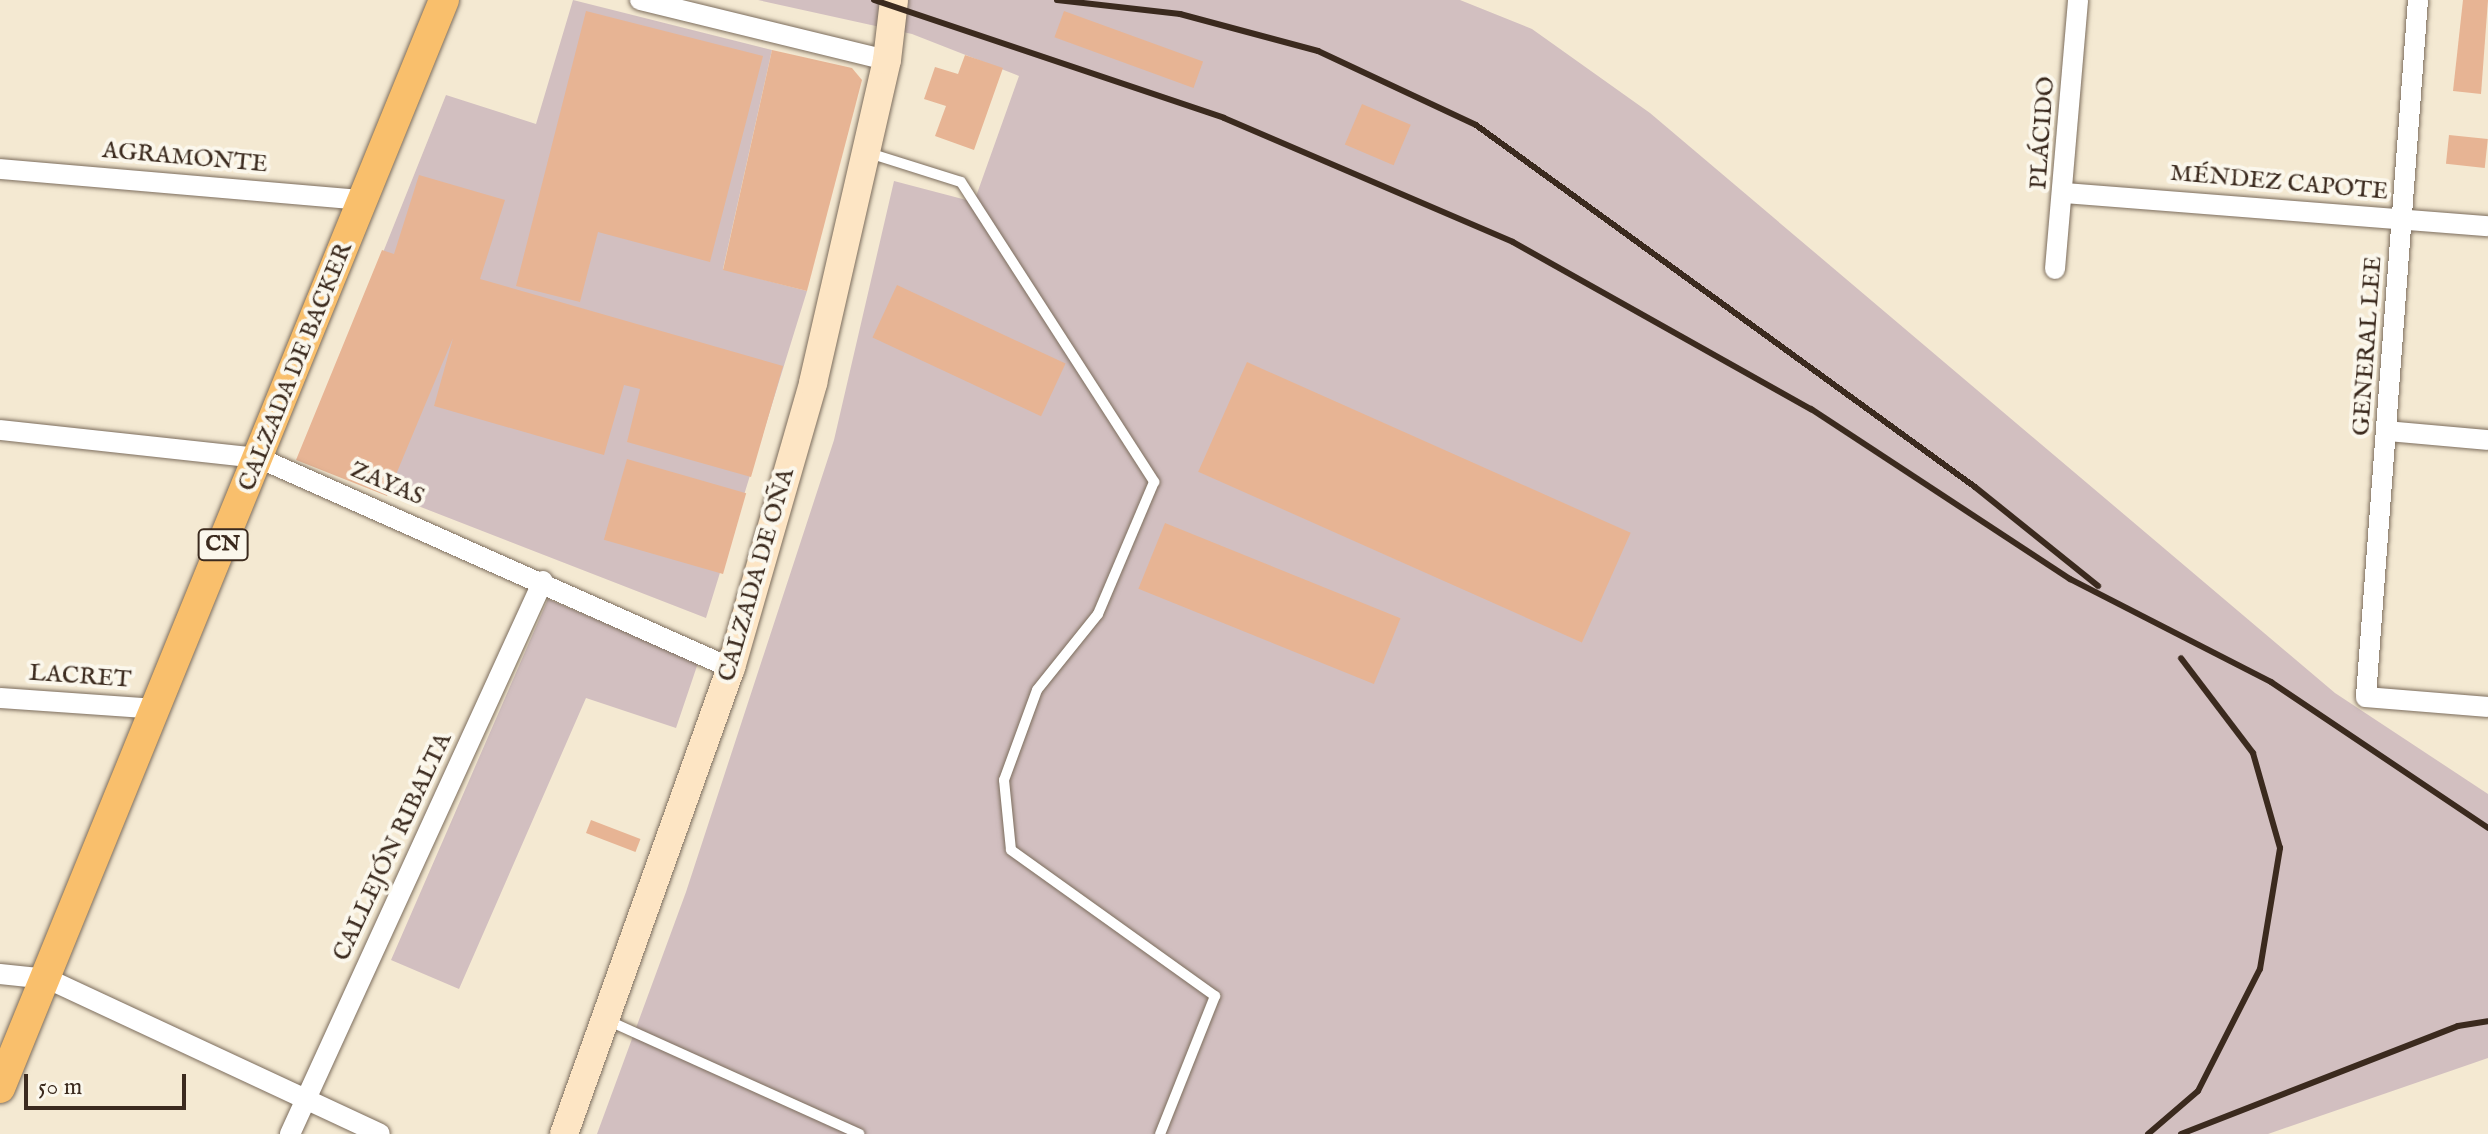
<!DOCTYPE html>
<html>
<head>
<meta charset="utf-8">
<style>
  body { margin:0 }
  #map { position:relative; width:2488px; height:1134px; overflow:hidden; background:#f4e9d2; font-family:"IM FELL English",serif }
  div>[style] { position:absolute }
  .industrial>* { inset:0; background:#d2bfc0 }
  .building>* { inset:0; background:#e7b494; transform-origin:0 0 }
  .roads { filter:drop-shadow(0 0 2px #7c6d5d) drop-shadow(0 0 2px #7c6d5d) }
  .lane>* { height:10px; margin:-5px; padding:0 5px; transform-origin:5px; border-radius:5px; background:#fff }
  .street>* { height:20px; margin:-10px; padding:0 10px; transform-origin:10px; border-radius:10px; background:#fff }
  .secondary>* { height:28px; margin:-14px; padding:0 14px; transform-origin:14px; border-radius:14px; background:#fde5c4 }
  .primary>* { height:30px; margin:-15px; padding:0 15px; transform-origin:15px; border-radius:15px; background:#f9bf6c }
  .rail>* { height:6px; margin:-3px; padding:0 3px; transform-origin:3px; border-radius:3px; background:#3b2a1e }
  span { translate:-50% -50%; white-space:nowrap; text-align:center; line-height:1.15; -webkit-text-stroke:8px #fbf7ec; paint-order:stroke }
  .shield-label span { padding:2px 6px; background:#fbf7ec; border:2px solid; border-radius:6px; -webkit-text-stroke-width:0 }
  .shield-label { font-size:22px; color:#3b2a1e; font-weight:700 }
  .street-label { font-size:24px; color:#3b2a1e }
  .scale { position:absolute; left:24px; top:1074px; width:162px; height:36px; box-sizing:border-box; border:4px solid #3b2a1e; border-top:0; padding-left:10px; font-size:24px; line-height:28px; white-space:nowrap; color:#3b2a1e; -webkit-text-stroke:6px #fbf7ec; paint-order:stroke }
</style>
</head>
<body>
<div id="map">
  <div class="industrial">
    <div style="clip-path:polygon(573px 0,772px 50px,723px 269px,807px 291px,706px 618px,300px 460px,446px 95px,536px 124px)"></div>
    <div style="clip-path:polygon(758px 0,1460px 0,1532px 29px,1650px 113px,2335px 693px,2488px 794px,2488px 1058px,2268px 1134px,597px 1134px,686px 892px,834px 440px,894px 181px,974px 202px,1019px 76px,912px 34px)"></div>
    <div style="clip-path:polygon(548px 599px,698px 663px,676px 728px,586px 698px,459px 989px,391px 960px)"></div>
  </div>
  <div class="building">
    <div style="clip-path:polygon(2463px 0,2488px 0,2481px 94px,2453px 91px)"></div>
    <div style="clip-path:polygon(586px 11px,763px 56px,710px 262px,598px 232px,580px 302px,516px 286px)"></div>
    <div style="left:1064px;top:11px;width:148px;height:28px;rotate:20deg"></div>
    <div style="clip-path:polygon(772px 50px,852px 68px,862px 80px,807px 291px,723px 270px)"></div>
    <div style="clip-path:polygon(965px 55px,1003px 68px,974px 150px,935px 136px,946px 106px,924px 99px,935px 67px,958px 74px)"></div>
    <div style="left:1362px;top:104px;width:53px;height:44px;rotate:23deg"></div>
    <div style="left:2449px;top:135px;width:39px;height:29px;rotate:6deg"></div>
    <div style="clip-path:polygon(419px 175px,505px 200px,480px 279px,783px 366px,751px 477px,627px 442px,640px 389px,624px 385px,604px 455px,434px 406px,453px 338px,387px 496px,296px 460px,382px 250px,394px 254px)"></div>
    <div style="left:897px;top:285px;width:186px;height:58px;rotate:25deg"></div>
    <div style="left:1247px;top:362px;width:420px;height:120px;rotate:24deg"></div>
    <div style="left:627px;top:459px;width:124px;height:84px;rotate:16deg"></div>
    <div style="left:1165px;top:523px;width:254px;height:71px;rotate:22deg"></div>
    <div style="left:591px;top:820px;width:53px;height:14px;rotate:21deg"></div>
  </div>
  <div class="roads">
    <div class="lane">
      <div style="left:869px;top:153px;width:96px;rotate:17.5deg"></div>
      <div style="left:961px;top:182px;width:357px;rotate:57.2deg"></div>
      <div style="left:1154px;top:482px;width:143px;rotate:113deg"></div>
      <div style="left:1098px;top:614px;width:97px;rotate:128.8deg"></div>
      <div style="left:1037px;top:690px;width:96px;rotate:110.1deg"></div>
      <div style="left:1004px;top:780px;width:70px;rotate:84.3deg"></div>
      <div style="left:1011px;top:850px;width:251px;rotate:35.6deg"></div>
      <div style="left:1215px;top:996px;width:149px;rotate:111.7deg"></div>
      <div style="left:607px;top:1020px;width:277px;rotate:24.3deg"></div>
    </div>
    <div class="street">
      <div style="left:640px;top:0;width:254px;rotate:13.7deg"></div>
      <div style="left:2418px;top:0;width:699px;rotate:94.27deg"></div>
      <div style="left:2366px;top:697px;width:122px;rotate:4.7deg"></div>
      <div style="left:0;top:169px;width:366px;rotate:4.9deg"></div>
      <div style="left:2065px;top:193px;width:424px;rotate:4.5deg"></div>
      <div style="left:2055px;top:269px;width:270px;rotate:-85.1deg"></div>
      <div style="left:0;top:430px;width:261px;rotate:6.2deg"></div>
      <div style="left:259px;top:458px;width:517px;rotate:23.99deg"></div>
      <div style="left:2387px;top:431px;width:101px;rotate:5.1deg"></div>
      <div style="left:0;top:698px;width:157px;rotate:4deg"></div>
      <div style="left:0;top:974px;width:48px;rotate:5.9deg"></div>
      <div style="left:48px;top:979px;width:366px;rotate:25deg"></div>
      <div style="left:290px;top:1134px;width:608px;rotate:-65.42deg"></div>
    </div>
    <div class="secondary">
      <div style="left:564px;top:1134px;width:495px;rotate:-70.3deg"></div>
      <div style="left:731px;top:668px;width:297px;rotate:-73.9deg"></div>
      <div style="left:813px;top:383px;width:331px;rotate:-77.1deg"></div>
      <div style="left:887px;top:60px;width:60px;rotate:-83.3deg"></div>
    </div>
    <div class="primary">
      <div style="left:0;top:1088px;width:1175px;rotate:-67.8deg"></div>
    </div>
  </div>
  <div class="rail">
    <div style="left:874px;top:0;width:369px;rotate:18.6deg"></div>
    <div style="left:1224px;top:118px;width:314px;rotate:23.2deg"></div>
    <div style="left:1513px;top:242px;width:342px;rotate:29.3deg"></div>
    <div style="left:1811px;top:409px;width:310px;rotate:33.3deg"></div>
    <div style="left:2070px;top:579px;width:226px;rotate:27.1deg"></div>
    <div style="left:2271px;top:682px;width:262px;rotate:33.9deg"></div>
    <div style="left:1057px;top:0;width:124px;rotate:6.5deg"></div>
    <div style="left:1180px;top:14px;width:143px;rotate:15deg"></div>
    <div style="left:1318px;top:51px;width:174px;rotate:25.1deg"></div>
    <div style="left:1476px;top:125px;width:616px;rotate:35.96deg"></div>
    <div style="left:1975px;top:487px;width:158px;rotate:38.8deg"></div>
    <div style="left:2148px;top:1134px;width:66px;rotate:-40.7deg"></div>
    <div style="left:2198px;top:1091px;width:137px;rotate:-63.1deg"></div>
    <div style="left:2260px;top:969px;width:123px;rotate:-80.6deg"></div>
    <div style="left:2280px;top:848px;width:99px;rotate:-105.9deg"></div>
    <div style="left:2253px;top:753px;width:119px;rotate:-127.2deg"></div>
    <div style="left:2181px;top:1134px;width:297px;rotate:-21.3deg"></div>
    <div style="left:2458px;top:1026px;width:30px;rotate:-9deg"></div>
  </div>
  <div class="shield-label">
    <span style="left:223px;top:545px">CN</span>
  </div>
  <div class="street-label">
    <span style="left:2043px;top:133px;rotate:-86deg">PLÁCIDO</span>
    <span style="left:185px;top:158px;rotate:5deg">AGRAMONTE</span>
    <span style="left:2279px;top:183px;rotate:5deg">MÉNDEZ CAPOTE</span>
    <span style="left:2368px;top:346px;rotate:-86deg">GENERAL LEE</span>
    <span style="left:296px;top:367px;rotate:-68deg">CALZADA DE BACKER</span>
    <span style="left:387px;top:484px;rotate:23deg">ZAYAS</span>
    <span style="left:757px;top:575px;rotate:-74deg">CALZADA DE OÑA</span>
    <span style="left:80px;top:677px;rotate:4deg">LACRET</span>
    <span style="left:393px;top:847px;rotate:-65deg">CALLEJÓN RIBALTA</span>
  </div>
  <div class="scale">50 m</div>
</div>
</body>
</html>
